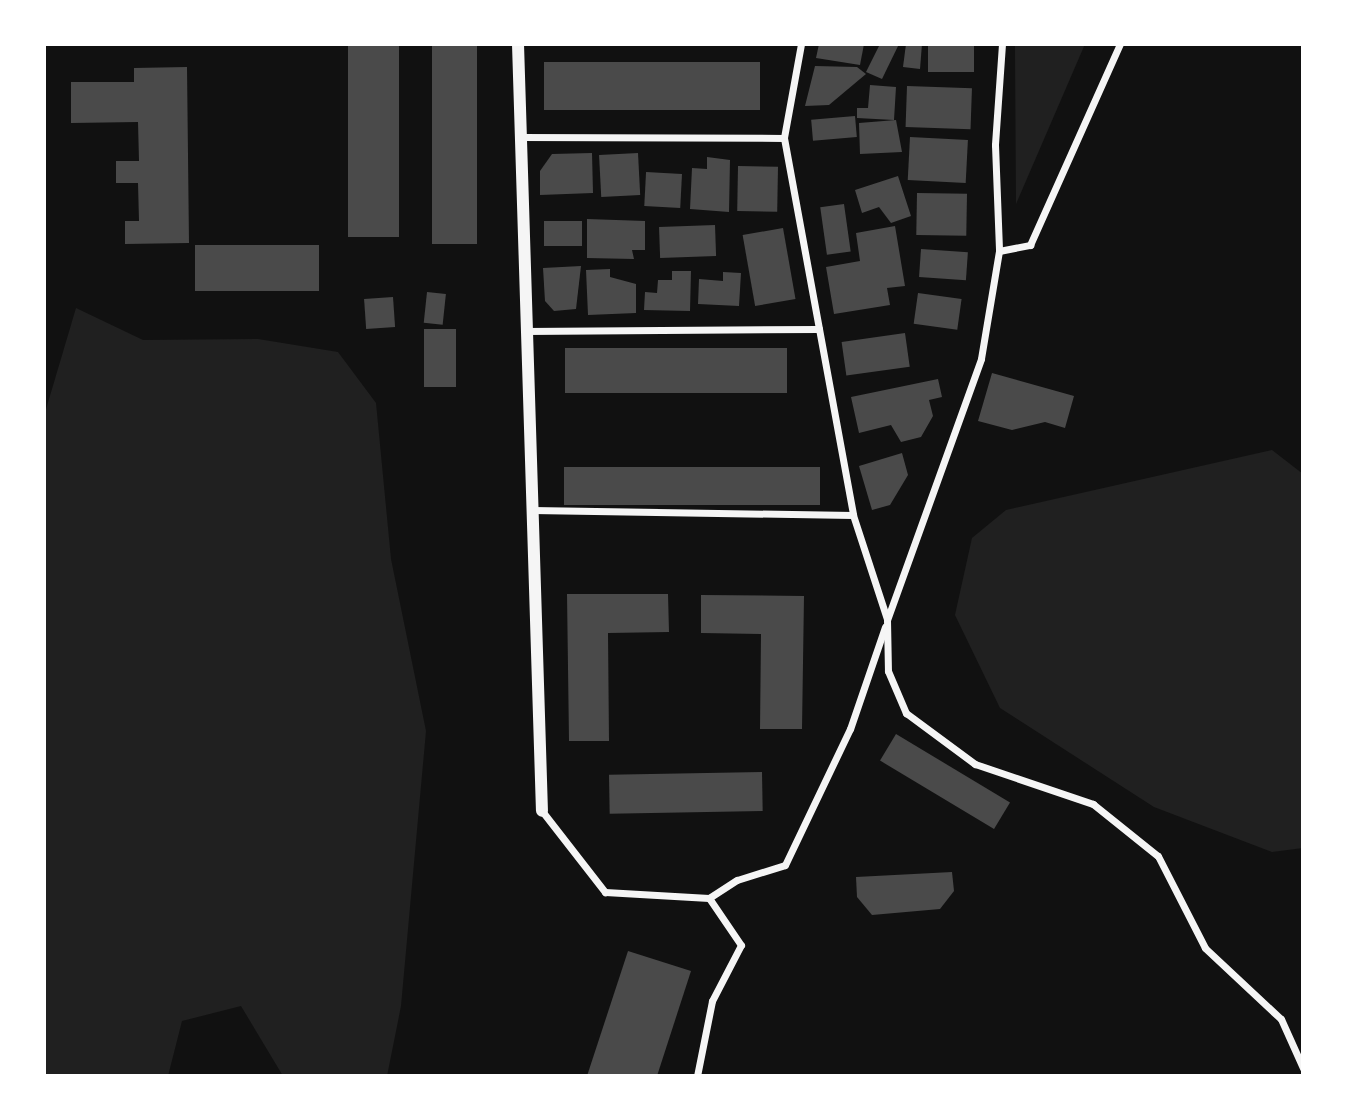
<!DOCTYPE html>
<html>
<head>
<meta charset="utf-8">
<style>
  body { margin:0 }
  #map { position:relative; width:1347px; height:1120px; overflow:hidden; background:#111; font-family:Commissioner,sans-serif }
  div>[style] { position:absolute }
  .green>* { inset:0; background:#202020 }
  .building>* { inset:0; background:#4a4a4a; transform-origin:0 0 }
  .minor>* { height:7px; margin:-3.5px; padding:0 3.5px; transform-origin:3.5px; border-radius:3.5px; background:#f5f5f5 }
  .tertiary>* { height:12px; margin:-6px; padding:0 6px; transform-origin:6px; border-radius:6px; background:#f5f5f5 }
  span { translate:-50% -50%; white-space:nowrap; text-align:center; line-height:1.15; -webkit-text-stroke:5px #fff; paint-order:stroke }
  .frame { position:absolute; inset:0; border:46px solid #fff; pointer-events:none }
</style>
</head>
<body>
<div id="map">
  <div class="green">
    <div style="clip-path:polygon(1015px 44px,1085px 44px,1016px 204px)"></div>
    <div style="clip-path:polygon(76px 308px,143px 340px,258px 339px,338px 352px,376px 403px,391px 559px,426px 731px,401px 1006px,387px 1076px,283px 1076px,241px 1006px,182px 1021px,168px 1076px,44px 1076px,44px 416px)"></div>
    <div style="clip-path:polygon(1272px 450px,1303px 474px,1303px 848px,1272px 852px,1154px 807px,1000px 708px,955px 615px,972px 538px,1006px 510px)"></div>
  </div>
  <div class="building">
    <div style="left:348px;top:44px;width:51px;height:193px"></div>
    <div style="left:432px;top:44px;width:45px;height:200px"></div>
    <div style="clip-path:polygon(819px 44px,864px 44px,860px 65px,816px 58px)"></div>
    <div style="clip-path:polygon(880px 44px,899px 44px,882px 79px,866px 72px)"></div>
    <div style="clip-path:polygon(906px 44px,922px 44px,920px 69px,903px 67px)"></div>
    <div style="left:928px;top:44px;width:46px;height:28px"></div>
    <div style="left:760px;top:62px;width:48px;height:216px;rotate:90deg"></div>
    <div style="clip-path:polygon(815px 66px,857px 67px,866px 74px,829px 105px,805px 106px)"></div>
    <div style="clip-path:polygon(187px 67px,189px 243px,125px 244px,125px 221px,139px 221px,138px 183px,116px 183px,116px 161px,139px 161px,138px 122px,71px 123px,71px 82px,134px 82px,134px 68px)"></div>
    <div style="clip-path:polygon(870px 85px,896px 87px,894px 120px,857px 118px,857px 108px,868px 108px)"></div>
    <div style="left:907px;top:86px;width:65px;height:41px;rotate:2deg"></div>
    <div style="left:855px;top:116px;width:21px;height:44px;rotate:85deg"></div>
    <div style="clip-path:polygon(896px 120px,902px 152px,860px 154px,859px 123px)"></div>
    <div style="left:910px;top:137px;width:58px;height:43px;rotate:3deg"></div>
    <div style="clip-path:polygon(592px 153px,593px 193px,540px 195px,540px 171px,552px 154px)"></div>
    <div style="left:638px;top:153px;width:42px;height:39px;rotate:87deg"></div>
    <div style="clip-path:polygon(707px 157px,730px 160px,729px 212px,690px 209px,692px 168px,707px 169px)"></div>
    <div style="left:738px;top:166px;width:40px;height:45px;rotate:1deg"></div>
    <div style="left:682px;top:174px;width:34px;height:36px;rotate:93deg"></div>
    <div style="clip-path:polygon(898px 176px,911px 216px,891px 223px,879px 207px,862px 213px,855px 190px)"></div>
    <div style="left:917px;top:193px;width:50px;height:42px;rotate:1deg"></div>
    <div style="left:844px;top:204px;width:48px;height:24px;rotate:82deg"></div>
    <div style="clip-path:polygon(587px 219px,645px 221px,645px 250px,632px 250px,634px 259px,587px 258px)"></div>
    <div style="left:544px;top:221px;width:38px;height:25px"></div>
    <div style="left:715px;top:225px;width:31px;height:56px;rotate:88deg"></div>
    <div style="clip-path:polygon(895px 226px,905px 286px,887px 288px,890px 305px,834px 314px,826px 267px,860px 261px,856px 233px)"></div>
    <div style="left:783px;top:228px;width:72px;height:41px;rotate:80deg"></div>
    <div style="left:195px;top:245px;width:124px;height:46px"></div>
    <div style="left:921px;top:249px;width:47px;height:28px;rotate:4deg"></div>
    <div style="clip-path:polygon(581px 266px,576px 309px,554px 311px,545px 301px,543px 268px)"></div>
    <div style="clip-path:polygon(610px 269px,610px 277px,636px 284px,636px 313px,588px 315px,586px 270px)"></div>
    <div style="clip-path:polygon(672px 271px,691px 271px,690px 311px,644px 310px,645px 292px,657px 293px,658px 280px,672px 280px)"></div>
    <div style="clip-path:polygon(723px 272px,741px 273px,739px 306px,698px 304px,699px 279px,723px 281px)"></div>
    <div style="left:427px;top:292px;width:19px;height:31px;rotate:6deg"></div>
    <div style="left:918px;top:293px;width:44px;height:31px;rotate:8deg"></div>
    <div style="left:393px;top:297px;width:30px;height:29px;rotate:86deg"></div>
    <div style="left:424px;top:329px;width:32px;height:58px"></div>
    <div style="left:905px;top:333px;width:34px;height:64px;rotate:82deg"></div>
    <div style="left:787px;top:348px;width:45px;height:222px;rotate:90deg"></div>
    <div style="clip-path:polygon(992px 373px,1074px 396px,1065px 428px,1045px 422px,1012px 430px,978px 421px)"></div>
    <div style="clip-path:polygon(938px 379px,942px 397px,929px 400px,933px 416px,921px 437px,901px 442px,891px 425px,859px 433px,851px 397px)"></div>
    <div style="clip-path:polygon(902px 453px,908px 475px,890px 505px,872px 510px,859px 466px)"></div>
    <div style="left:564px;top:467px;width:256px;height:38px"></div>
    <div style="clip-path:polygon(567px 594px,668px 594px,669px 632px,608px 633px,609px 741px,569px 741px)"></div>
    <div style="clip-path:polygon(701px 595px,804px 596px,802px 729px,760px 729px,761px 634px,701px 633px)"></div>
    <div style="left:896px;top:734px;width:133px;height:31px;rotate:31deg"></div>
    <div style="left:762px;top:772px;width:39px;height:153px;rotate:89deg"></div>
    <div style="clip-path:polygon(952px 872px,954px 891px,940px 909px,872px 915px,857px 897px,856px 877px)"></div>
    <div style="clip-path:polygon(628px 951px,691px 971px,657px 1076px,587px 1076px)"></div>
  </div>
  <div class="minor">
    <div style="left:801px;top:44px;width:96px;rotate:100.3deg"></div>
    <div style="left:784px;top:138px;width:383px;rotate:79.6deg"></div>
    <div style="left:853px;top:515px;width:109px;rotate:71.9deg"></div>
    <div style="left:1002px;top:44px;width:101px;rotate:94deg"></div>
    <div style="left:995px;top:145px;width:106px;rotate:87.8deg"></div>
    <div style="left:999px;top:251px;width:109px;rotate:99.5deg"></div>
    <div style="left:981px;top:359px;width:277px;rotate:109.8deg"></div>
    <div style="left:887px;top:620px;width:51px;rotate:88.9deg"></div>
    <div style="left:888px;top:671px;width:46px;rotate:66.8deg"></div>
    <div style="left:906px;top:713px;width:86px;rotate:36.5deg"></div>
    <div style="left:975px;top:764px;width:125px;rotate:18.7deg"></div>
    <div style="left:1093px;top:804px;width:83px;rotate:38.7deg"></div>
    <div style="left:1158px;top:856px;width:103px;rotate:62.9deg"></div>
    <div style="left:1205px;top:948px;width:104px;rotate:43.1deg"></div>
    <div style="left:1281px;top:1019px;width:54px;rotate:65.8deg"></div>
    <div style="left:520px;top:137px;width:264px;rotate:0.2deg"></div>
    <div style="left:999px;top:251px;width:32px;rotate:-11deg"></div>
    <div style="left:1030px;top:245px;width:220px;rotate:-65.9deg"></div>
    <div style="left:525px;top:331px;width:294px;rotate:-0.4deg"></div>
    <div style="left:532px;top:510px;width:321px;rotate:0.9deg"></div>
    <div style="left:542px;top:811px;width:103px;rotate:52.1deg"></div>
    <div style="left:605px;top:892px;width:104px;rotate:3.3deg"></div>
    <div style="left:709px;top:898px;width:57px;rotate:55.8deg"></div>
    <div style="left:741px;top:945px;width:63px;rotate:117.4deg"></div>
    <div style="left:712px;top:1001px;width:76px;rotate:101.3deg"></div>
    <div style="left:709px;top:898px;width:33px;rotate:-33deg"></div>
    <div style="left:737px;top:880px;width:50px;rotate:-17.4deg"></div>
    <div style="left:785px;top:865px;width:151px;rotate:-64.5deg"></div>
    <div style="left:850px;top:729px;width:108px;rotate:-71.1deg"></div>
  </div>
  <div class="tertiary">
    <div style="left:518px;top:44px;width:767px;rotate:88.21deg"></div>
  </div>
  <div class="frame"></div>
</div>
</body>
</html>
